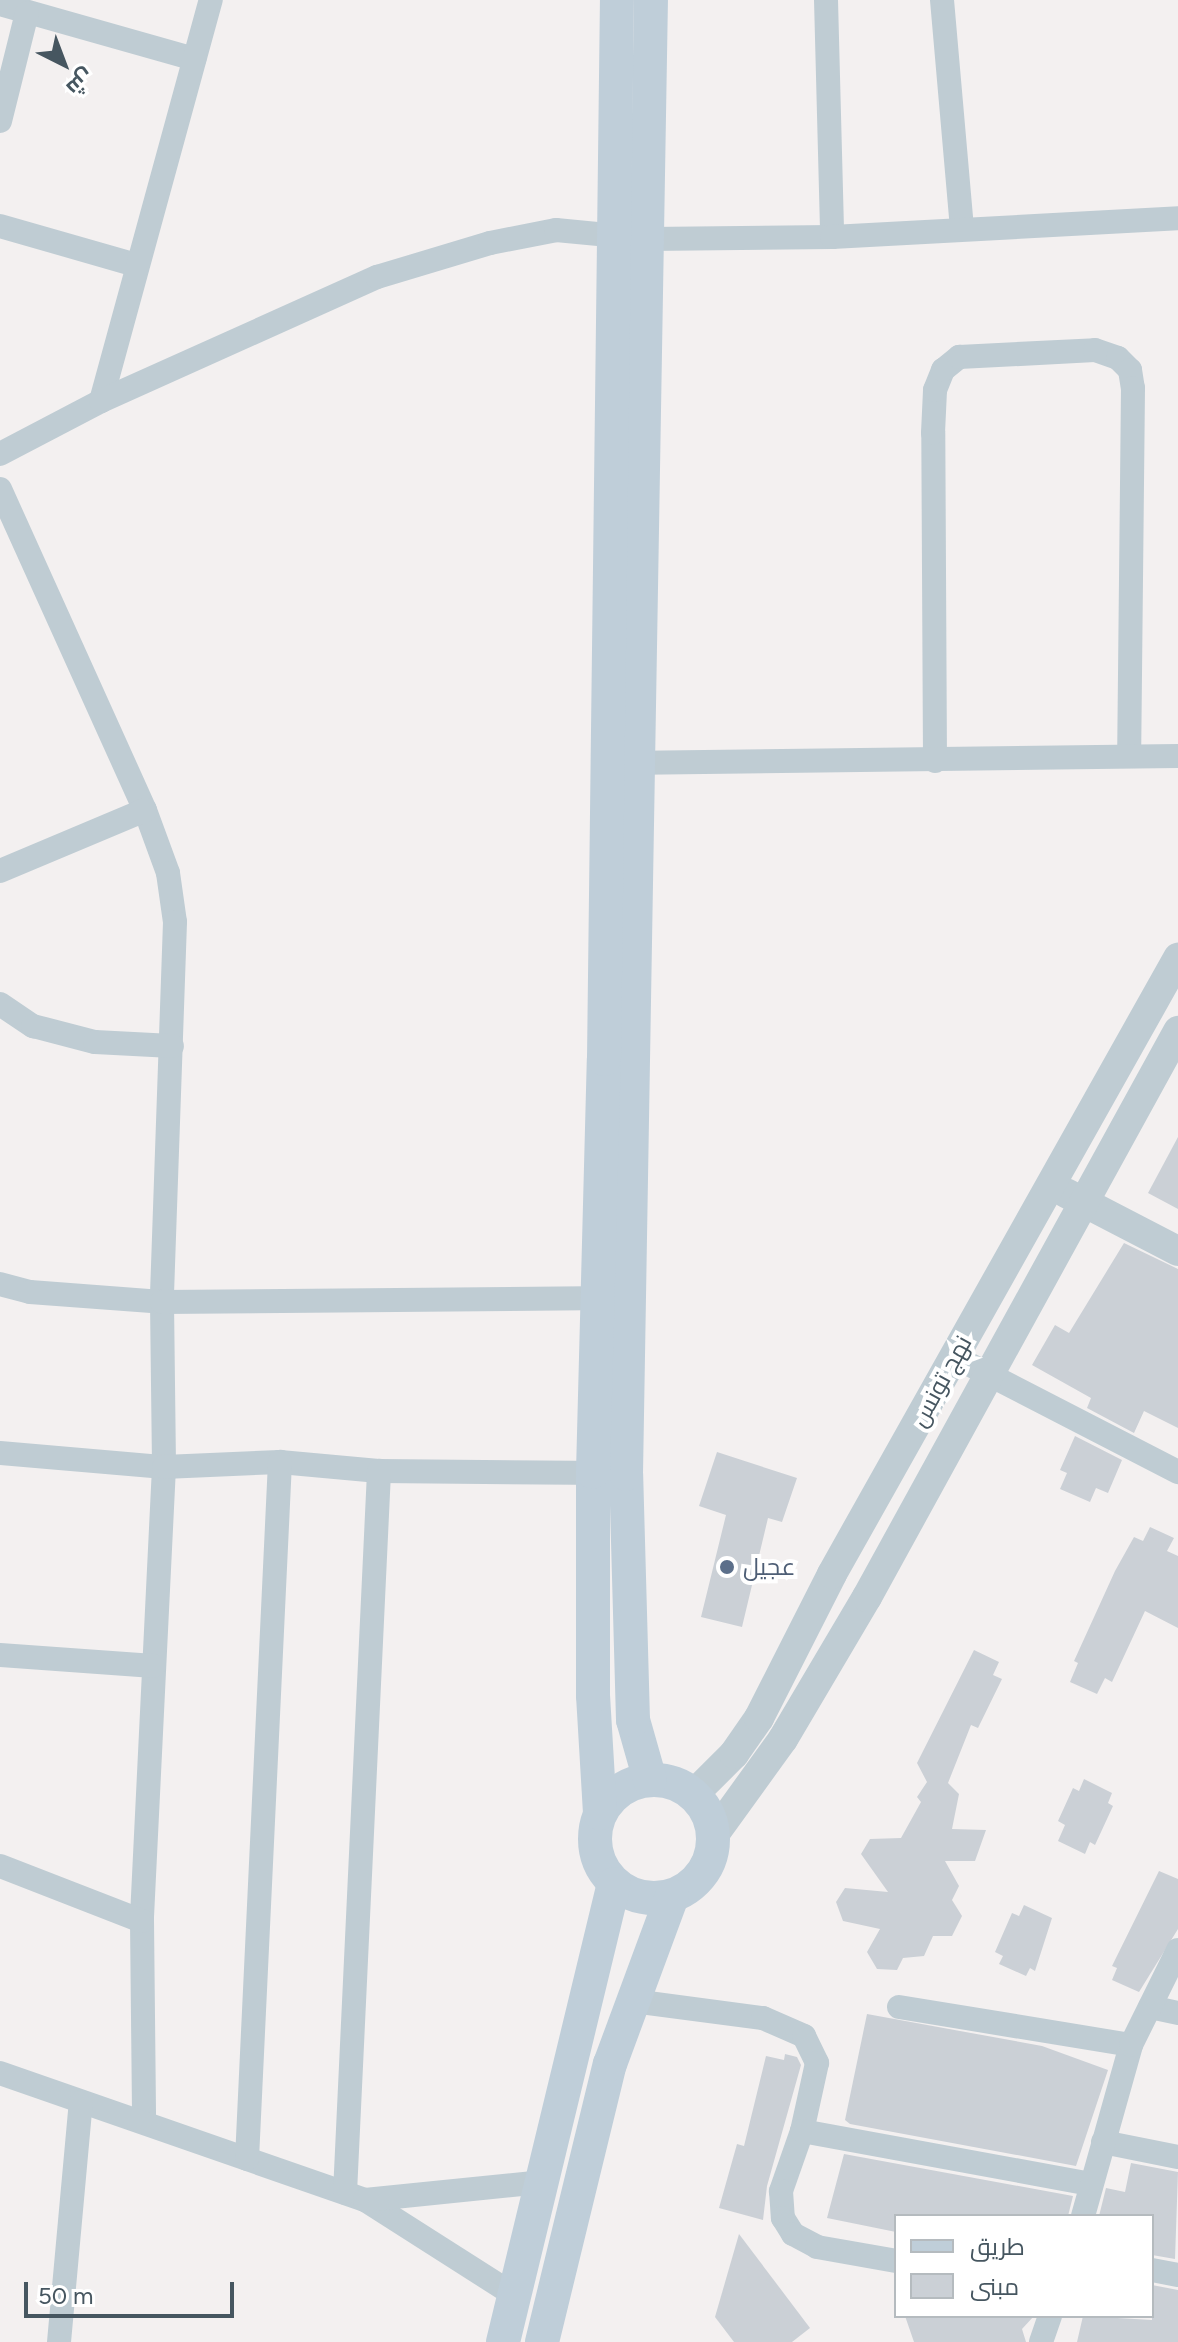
<!DOCTYPE html>
<html>
<head>
<meta charset="utf-8">
<style>
  body { margin:0 }
  #map { position:relative; width:1178px; height:2342px; overflow:hidden; background:#f3f0f0; font-family:Figtree,Cairo,sans-serif }
  div>[style] { position:absolute }
  .building>* { inset:0; background:#cbd0d6 }
  .minor>* { height:24px; margin:-12px; padding:0 12px; transform-origin:12px; border-radius:12px; background:#bfccd3 }
  .tertiary>* { height:30px; margin:-15px; padding:0 15px; transform-origin:15px; border-radius:15px; background:#bfccd3 }
  .secondary>* { height:34px; margin:-17px; padding:0 17px; transform-origin:17px; border-radius:17px; background:#bfced9 }
  .secondary>.ring { margin:-17px; padding:0; box-sizing:content-box; background:none; border:34px solid #bfced9; border-radius:50% }
  .dots>* { width:22px; height:22px; translate:-50% -50%; box-sizing:border-box; border:4px solid #fff; border-radius:50% }
  span { translate:-50% -50%; white-space:nowrap; text-align:center; line-height:1.15; -webkit-text-stroke:8px #fff; paint-order:stroke }
  .street-label { font-size:24px; color:#465660 }
  .service-label { font-size:24px; color:#4e5e75 }
  .left { translate:0 -50%; text-align:left }
  .legend { position:absolute; left:894px; top:2214px; width:260px; height:104px; box-sizing:border-box; background:#fff; border:2px solid #b5bbbf; margin:0; padding:10px 14px; list-style:none; font-size:24px; color:#465660 }
  .legend li { display:flex; align-items:center; gap:16px; height:40px }
  .legend b { width:40px; border:2px solid #b5bbbf }
  .north { position:absolute; left:24px; top:24px; width:80px; height:80px; -webkit-text-stroke:6px #fff; paint-order:stroke; rotate:138deg; font-size:22px; font-weight:700; line-height:32px; text-align:center; color:#465660 }
  .north::after { content:''; display:block; margin:auto; width:28px; height:36px; background:#465660; clip-path:polygon(50% 0,100% 100%,50% 72%,0 100%) }
  .scale { position:absolute; left:24px; top:2282px; width:210px; height:36px; box-sizing:border-box; border:4px solid #465660; border-top:0; padding-left:10px; font-size:24px; line-height:28px; white-space:nowrap; color:#465660; -webkit-text-stroke:6px #fff; paint-order:stroke }
</style>
</head>
<body>
<div id="map">
  <div class="building">
    <div style="clip-path:polygon(1178px 1137px,1178px 1209px,1148px 1193px)"></div>
    <div style="clip-path:polygon(1124px 1243px,1178px 1269px,1178px 1428px,1144px 1411px,1134px 1433px,1087px 1408px,1091px 1398px,1032px 1365px,1055px 1325px,1069px 1333px)"></div>
    <div style="clip-path:polygon(1075px 1436px,1122px 1460px,1108px 1493px,1096px 1488px,1090px 1502px,1060px 1489px,1067px 1473px,1060px 1470px)"></div>
    <div style="clip-path:polygon(717px 1452px,797px 1478px,782px 1522px,768px 1518px,742px 1627px,701px 1617px,726px 1515px,699px 1506px)"></div>
    <div style="clip-path:polygon(1150px 1527px,1174px 1538px,1167px 1551px,1178px 1556px,1178px 1628px,1145px 1611px,1112px 1682px,1105px 1678px,1097px 1694px,1070px 1682px,1078px 1663px,1074px 1661px,1115px 1571px,1134px 1537px,1143px 1541px)"></div>
    <div style="clip-path:polygon(974px 1650px,999px 1662px,993px 1675px,1002px 1679px,978px 1728px,971px 1725px,948px 1783px,959px 1794px,952px 1829px,986px 1830px,975px 1861px,945px 1861px,959px 1886px,952px 1900px,962px 1916px,952px 1936px,933px 1936px,924px 1956px,903px 1958px,897px 1970px,877px 1969px,867px 1952px,880px 1929px,843px 1921px,836px 1902px,845px 1888px,888px 1892px,861px 1854px,870px 1839px,901px 1838px,921px 1802px,917px 1797px,927px 1782px,917px 1763px)"></div>
    <div style="clip-path:polygon(1084px 1779px,1112px 1793px,1108px 1803px,1113px 1806px,1095px 1845px,1090px 1842px,1085px 1854px,1058px 1841px,1065px 1825px,1058px 1821px,1073px 1788px,1079px 1791px)"></div>
    <div style="clip-path:polygon(1159px 1871px,1178px 1879px,1178px 1929px,1139px 1992px,1112px 1980px,1117px 1968px,1112px 1966px)"></div>
    <div style="clip-path:polygon(1024px 1905px,1052px 1918px,1035px 1971px,1030px 1968px,1026px 1976px,999px 1964px,1003px 1956px,995px 1952px,1012px 1913px,1019px 1916px)"></div>
    <div style="clip-path:polygon(867px 2014px,1042px 2046px,1108px 2070px,1076px 2166px,850px 2124px,845px 2120px)"></div>
    <div style="clip-path:polygon(785px 2054px,797px 2057px,801px 2065px,767px 2186px,763px 2220px,719px 2208px,737px 2144px,744px 2146px,766px 2056px,784px 2060px)"></div>
    <div style="clip-path:polygon(844px 2154px,1073px 2196px,1068px 2216px,896px 2216px,896px 2232px,827px 2218px)"></div>
    <div style="clip-path:polygon(1131px 2163px,1178px 2172px,1175px 2259px,1152px 2255px,1152px 2216px,1099px 2216px,1106px 2188px,1125px 2192px)"></div>
    <div style="clip-path:polygon(739px 2234px,810px 2328px,792px 2342px,734px 2342px,715px 2317px)"></div>
    <div style="clip-path:polygon(1152px 2285px,1178px 2290px,1178px 2342px,1077px 2342px,1083px 2316px,1152px 2320px)"></div>
    <div style="clip-path:polygon(905px 2316px,1034px 2316px,1022px 2329px,1026px 2342px,914px 2342px)"></div>
  </div>
  <div class="minor">
    <div style="left:826px;top:0;width:237px;rotate:88.5deg"></div>
    <div style="left:942px;top:0;width:229px;rotate:85deg"></div>
    <div style="left:0;top:4px;width:202px;rotate:15.8deg"></div>
    <div style="left:0;top:121px;width:111px;rotate:-76deg"></div>
    <div style="left:0;top:226px;width:141px;rotate:16deg"></div>
    <div style="left:101px;top:401px;width:416px;rotate:-74.7deg"></div>
    <div style="left:0;top:454px;width:114px;rotate:-27.7deg"></div>
    <div style="left:101px;top:401px;width:303px;rotate:-24.2deg"></div>
    <div style="left:377px;top:277px;width:118px;rotate:-16.7deg"></div>
    <div style="left:490px;top:243px;width:67px;rotate:-11.1deg"></div>
    <div style="left:556px;top:230px;width:93px;rotate:5.5deg"></div>
    <div style="left:649px;top:239px;width:183px;rotate:-0.6deg"></div>
    <div style="left:832px;top:237px;width:347px;rotate:-3.1deg"></div>
    <div style="left:0;top:489px;width:352px;rotate:65.7deg"></div>
    <div style="left:145px;top:810px;width:67px;rotate:69.9deg"></div>
    <div style="left:168px;top:873px;width:49px;rotate:81.9deg"></div>
    <div style="left:175px;top:922px;width:380px;rotate:92deg"></div>
    <div style="left:162px;top:1302px;width:165px;rotate:89.3deg"></div>
    <div style="left:164px;top:1467px;width:455px;rotate:92.8deg"></div>
    <div style="left:142px;top:1921px;width:201px;rotate:89.4deg"></div>
    <div style="left:935px;top:761px;width:328px;rotate:-90.3deg"></div>
    <div style="left:933px;top:433px;width:43px;rotate:-87.3deg"></div>
    <div style="left:935px;top:390px;width:22px;rotate:-68deg"></div>
    <div style="left:943px;top:370px;width:21px;rotate:-39deg"></div>
    <div style="left:959px;top:357px;width:136px;rotate:-2.9deg"></div>
    <div style="left:1095px;top:350px;width:24px;rotate:19deg"></div>
    <div style="left:1118px;top:358px;width:17px;rotate:45deg"></div>
    <div style="left:1130px;top:370px;width:18px;rotate:81deg"></div>
    <div style="left:1133px;top:388px;width:368px;rotate:90.6deg"></div>
    <div style="left:624px;top:763px;width:554px;rotate:-0.72deg"></div>
    <div style="left:0;top:871px;width:157px;rotate:-22.8deg"></div>
    <div style="left:0;top:1004px;width:40px;rotate:34deg"></div>
    <div style="left:33px;top:1026px;width:64px;rotate:14.5deg"></div>
    <div style="left:95px;top:1042px;width:77px;rotate:3deg"></div>
    <div style="left:0;top:1284px;width:31px;rotate:15deg"></div>
    <div style="left:30px;top:1292px;width:132px;rotate:4.3deg"></div>
    <div style="left:162px;top:1302px;width:450px;rotate:-0.5deg"></div>
    <div style="left:955px;top:1357px;width:251px;rotate:27.3deg"></div>
    <div style="left:0;top:1453px;width:165px;rotate:4.9deg"></div>
    <div style="left:164px;top:1467px;width:116px;rotate:-2.5deg"></div>
    <div style="left:280px;top:1462px;width:99px;rotate:5.2deg"></div>
    <div style="left:379px;top:1471px;width:228px;rotate:0.5deg"></div>
    <div style="left:0;top:1655px;width:154px;rotate:4.1deg"></div>
    <div style="left:0;top:1866px;width:152px;rotate:21.2deg"></div>
    <div style="left:633px;top:2001px;width:131px;rotate:7.5deg"></div>
    <div style="left:763px;top:2018px;width:45px;rotate:23.7deg"></div>
    <div style="left:804px;top:2036px;width:30px;rotate:64deg"></div>
    <div style="left:817px;top:2063px;width:70px;rotate:102.4deg"></div>
    <div style="left:802px;top:2131px;width:64px;rotate:109.3deg"></div>
    <div style="left:781px;top:2191px;width:27px;rotate:86deg"></div>
    <div style="left:783px;top:2218px;width:19px;rotate:58deg"></div>
    <div style="left:793px;top:2234px;width:27px;rotate:28deg"></div>
    <div style="left:817px;top:2247px;width:80px;rotate:10deg"></div>
    <div style="left:899px;top:2007px;width:235px;rotate:9.3deg"></div>
    <div style="left:1150px;top:2007px;width:29px;rotate:12deg"></div>
    <div style="left:0;top:2073px;width:386px;rotate:19.2deg"></div>
    <div style="left:365px;top:2200px;width:177px;rotate:32.5deg"></div>
    <div style="left:802px;top:2131px;width:294px;rotate:10.4deg"></div>
    <div style="left:1103px;top:2142px;width:76px;rotate:11.3deg"></div>
    <div style="left:247px;top:2159px;width:698px;rotate:-87.29deg"></div>
    <div style="left:345px;top:2193px;width:723px;rotate:-87.3deg"></div>
    <div style="left:365px;top:2200px;width:177px;rotate:-5.8deg"></div>
    <div style="left:1083px;top:2216px;width:178px;rotate:-74.3deg"></div>
    <div style="left:1131px;top:2045px;width:106px;rotate:-63.7deg"></div>
    <div style="left:1152px;top:2270px;width:26px;rotate:11deg"></div>
    <div style="left:59px;top:2342px;width:241px;rotate:-84.8deg"></div>
    <div style="left:1041px;top:2342px;width:28px;rotate:-71deg"></div>
  </div>
  <div class="tertiary">
    <div style="left:1066px;top:1193px;width:126px;rotate:27.4deg"></div>
    <div style="left:693px;top:1795px;width:58px;rotate:-45deg"></div>
    <div style="left:734px;top:1754px;width:44px;rotate:-55.2deg"></div>
    <div style="left:759px;top:1718px;width:161px;rotate:-63.1deg"></div>
    <div style="left:832px;top:1574px;width:707px;rotate:-60.68deg"></div>
    <div style="left:713px;top:1836px;width:120px;rotate:-54.2deg"></div>
    <div style="left:783px;top:1739px;width:165px;rotate:-59.4deg"></div>
    <div style="left:867px;top:1597px;width:646px;rotate:-61.21deg"></div>
  </div>
  <div class="secondary">
    <div class="ring" style="left:595px;top:1780px;width:84px;height:84px"></div>
    <div style="left:650px;top:1780px;width:62px;rotate:-105.8deg"></div>
    <div style="left:633px;top:1720px;width:246px;rotate:-91.6deg"></div>
    <div style="left:626px;top:1474px;width:1474px;rotate:-89.03deg"></div>
    <div style="left:600px;top:1813px;width:117px;rotate:-93.4deg"></div>
    <div style="left:593px;top:1696px;width:224px;rotate:-90deg"></div>
    <div style="left:593px;top:1472px;width:413px;rotate:-88.5deg"></div>
    <div style="left:604px;top:1059px;width:1059px;rotate:-89.3deg"></div>
    <div style="left:503px;top:2342px;width:471px;rotate:-76.4deg"></div>
    <div style="left:542px;top:2342px;width:286px;rotate:-76.3deg"></div>
    <div style="left:610px;top:2064px;width:179px;rotate:-69.7deg"></div>
  </div>
  <div class="dots">
    <div style="left:727px;top:1567px;background:#5c6f8a"></div>
  </div>
  <div class="street-label">
    <span style="left:941px;top:1381px;rotate:-61deg">نهج تونس</span>
  </div>
  <div class="service-label">
    <span class="left" style="left:743px;top:1567px">عجيل</span>
  </div>
  <ul class="legend">
  <li><b style="height:10px;background:#bfced9"></b>طريق</li>
  <li><b style="height:22px;background:#cbd0d6"></b>مبنى</li>
  </ul>
  <div class="north">ش</div>
  <div class="scale">50 m</div>
</div>
</body>
</html>
